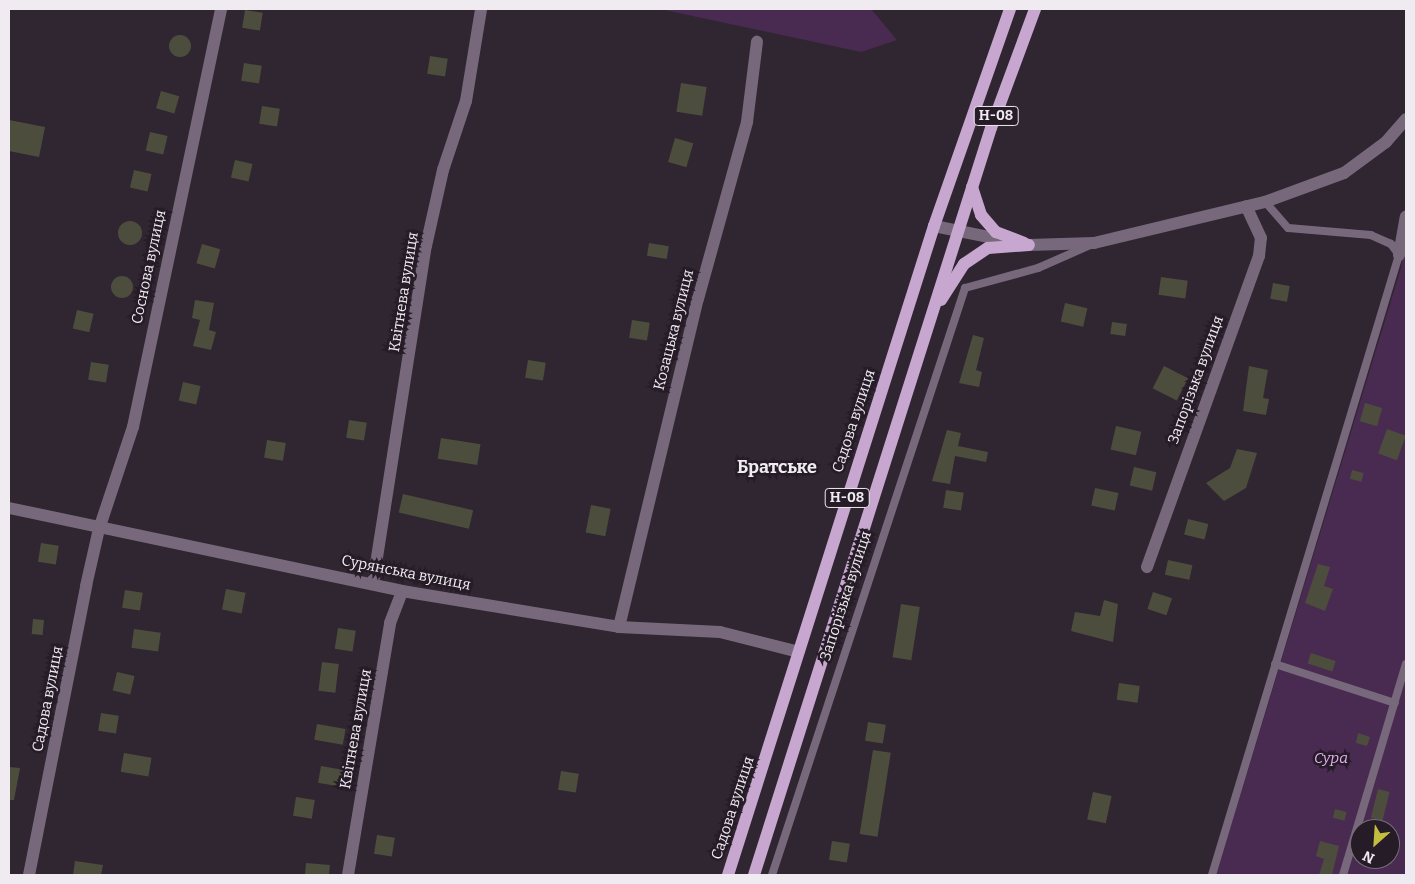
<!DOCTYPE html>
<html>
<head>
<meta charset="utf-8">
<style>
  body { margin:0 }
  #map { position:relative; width:1415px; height:884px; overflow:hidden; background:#2f2631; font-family:Bitter,serif }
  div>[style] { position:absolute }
  .green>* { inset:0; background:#492a51 }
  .building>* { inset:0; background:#4d4d3e; transform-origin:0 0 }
  .round { border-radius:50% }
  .service>* { height:8px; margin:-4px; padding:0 4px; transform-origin:4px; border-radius:4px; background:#78687c }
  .minor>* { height:12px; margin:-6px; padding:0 6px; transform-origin:6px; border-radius:6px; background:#78687c }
  .primary>* { height:12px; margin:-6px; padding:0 6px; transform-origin:6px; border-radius:6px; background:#c7a6cf }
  span { translate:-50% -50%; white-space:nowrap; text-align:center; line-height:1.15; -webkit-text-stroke:5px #251c27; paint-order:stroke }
  .shield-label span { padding:1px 4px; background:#251c27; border:1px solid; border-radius:4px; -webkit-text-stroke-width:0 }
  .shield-label { font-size:14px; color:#f0eaf1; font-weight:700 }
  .street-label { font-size:15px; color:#f0eaf1 }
  .park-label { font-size:15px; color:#e4aef2; font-style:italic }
  .quarter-label { font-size:18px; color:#f0eaf1; font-weight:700 }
  .frame { position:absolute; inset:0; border:10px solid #f0eaf1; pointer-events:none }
  .north { position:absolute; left:1350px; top:819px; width:50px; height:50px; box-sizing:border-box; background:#251c27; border:1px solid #766e78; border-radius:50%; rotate:206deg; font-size:14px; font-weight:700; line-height:20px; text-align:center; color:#f0eaf1 }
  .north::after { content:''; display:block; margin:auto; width:18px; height:22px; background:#c4bd3e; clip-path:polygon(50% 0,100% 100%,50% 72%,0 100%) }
</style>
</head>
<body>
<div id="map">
  <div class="green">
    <div style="clip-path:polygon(660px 9px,863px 9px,872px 10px,897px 40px,861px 52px)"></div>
    <div style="clip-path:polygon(evenodd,1406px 231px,1406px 875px,1216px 875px,1401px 268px,1406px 231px,1360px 829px,1390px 829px,1390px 859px,1360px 859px,1360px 829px)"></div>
  </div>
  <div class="building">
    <div style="left:245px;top:10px;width:18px;height:18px;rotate:9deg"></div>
    <div class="round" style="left:169px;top:35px;width:22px;height:22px"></div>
    <div style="left:430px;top:56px;width:18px;height:18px;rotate:9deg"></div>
    <div style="left:244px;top:63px;width:18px;height:18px;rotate:9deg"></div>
    <div style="left:681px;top:83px;width:26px;height:29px;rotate:9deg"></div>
    <div style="left:161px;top:91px;width:19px;height:18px;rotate:16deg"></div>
    <div style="left:262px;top:106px;width:18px;height:18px;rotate:9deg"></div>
    <div style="clip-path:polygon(9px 120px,45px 127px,39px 157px,9px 151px)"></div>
    <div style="left:150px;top:132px;width:18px;height:19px;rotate:13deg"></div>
    <div style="left:675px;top:138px;width:19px;height:25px;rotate:16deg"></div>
    <div style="left:235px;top:160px;width:18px;height:18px;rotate:13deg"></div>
    <div style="left:134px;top:170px;width:18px;height:18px;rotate:13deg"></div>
    <div class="round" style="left:118px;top:221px;width:24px;height:24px"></div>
    <div style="left:649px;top:243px;width:20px;height:13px;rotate:9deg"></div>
    <div style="left:202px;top:244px;width:19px;height:20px;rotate:16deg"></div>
    <div class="round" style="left:111px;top:276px;width:22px;height:22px"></div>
    <div style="left:1161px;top:277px;width:27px;height:18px;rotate:8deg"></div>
    <div style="left:1273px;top:283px;width:17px;height:16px;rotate:10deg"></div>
    <div style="clip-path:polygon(195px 300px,214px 303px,209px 330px,216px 332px,211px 350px,193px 346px,200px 320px,192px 318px)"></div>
    <div style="left:1065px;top:303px;width:23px;height:19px;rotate:13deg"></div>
    <div style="left:77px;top:310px;width:17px;height:19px;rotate:13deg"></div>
    <div style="left:632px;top:320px;width:18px;height:18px;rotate:9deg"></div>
    <div style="left:1112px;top:322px;width:15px;height:12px;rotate:8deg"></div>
    <div style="clip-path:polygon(973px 335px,984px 338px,976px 370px,982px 372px,979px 387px,959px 383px)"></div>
    <div style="left:528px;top:360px;width:18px;height:18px;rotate:9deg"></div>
    <div style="left:91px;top:362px;width:18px;height:18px;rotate:9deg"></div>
    <div style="left:1164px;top:366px;width:27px;height:25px;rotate:27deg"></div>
    <div style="clip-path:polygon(1249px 366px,1268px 370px,1263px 398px,1269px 399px,1266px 415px,1243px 411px)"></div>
    <div style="left:183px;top:382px;width:18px;height:19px;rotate:13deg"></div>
    <div style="left:1365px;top:403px;width:18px;height:19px;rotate:16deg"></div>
    <div style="left:349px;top:420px;width:18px;height:18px;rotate:9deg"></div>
    <div style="left:1116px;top:426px;width:26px;height:24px;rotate:13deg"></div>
    <div style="left:1387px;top:429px;width:20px;height:26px;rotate:20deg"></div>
    <div style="clip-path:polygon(947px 430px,961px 433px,958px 446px,988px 452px,986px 462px,955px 456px,950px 484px,932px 481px)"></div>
    <div style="left:441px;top:438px;width:40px;height:21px;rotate:9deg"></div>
    <div style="left:267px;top:440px;width:19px;height:18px;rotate:9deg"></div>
    <div style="clip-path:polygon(1237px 449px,1257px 453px,1246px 488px,1224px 501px,1206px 483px,1230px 468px)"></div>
    <div style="left:1134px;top:467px;width:23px;height:19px;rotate:13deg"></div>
    <div style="left:1352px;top:470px;width:12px;height:9px;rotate:14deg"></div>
    <div style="left:1095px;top:488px;width:24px;height:18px;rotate:12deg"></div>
    <div style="left:946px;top:490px;width:18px;height:18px;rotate:9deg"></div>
    <div style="left:403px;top:494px;width:72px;height:19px;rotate:13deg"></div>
    <div style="left:591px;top:505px;width:20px;height:28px;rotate:11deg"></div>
    <div style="left:1188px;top:519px;width:21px;height:16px;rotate:14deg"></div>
    <div style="left:41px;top:543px;width:18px;height:19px;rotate:9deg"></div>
    <div style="left:1168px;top:560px;width:25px;height:15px;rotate:12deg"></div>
    <div style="clip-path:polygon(1318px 564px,1330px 567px,1324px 586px,1333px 589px,1325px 611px,1305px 603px)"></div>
    <div style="left:226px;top:589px;width:20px;height:21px;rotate:11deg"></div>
    <div style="left:125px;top:590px;width:18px;height:18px;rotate:9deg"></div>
    <div style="left:1153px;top:592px;width:20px;height:18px;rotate:18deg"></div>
    <div style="clip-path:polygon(1104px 600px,1118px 604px,1113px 642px,1071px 631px,1075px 612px,1100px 616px)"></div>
    <div style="left:901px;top:604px;width:19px;height:54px;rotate:9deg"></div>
    <div style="left:33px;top:619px;width:11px;height:15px;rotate:5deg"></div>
    <div style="left:338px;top:628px;width:18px;height:21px;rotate:9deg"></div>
    <div style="left:134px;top:629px;width:27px;height:19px;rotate:8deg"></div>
    <div style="left:1311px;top:653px;width:26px;height:11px;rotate:18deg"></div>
    <div style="left:322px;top:662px;width:17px;height:29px;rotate:7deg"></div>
    <div style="left:117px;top:672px;width:18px;height:19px;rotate:13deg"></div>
    <div style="left:1119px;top:683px;width:21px;height:17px;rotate:8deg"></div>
    <div style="left:101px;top:713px;width:18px;height:18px;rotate:9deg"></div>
    <div style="left:868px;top:722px;width:18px;height:19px;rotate:9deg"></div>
    <div style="left:317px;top:724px;width:29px;height:16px;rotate:10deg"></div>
    <div style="clip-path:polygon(1358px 733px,1370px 737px,1367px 746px,1356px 743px)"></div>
    <div style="left:873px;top:750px;width:18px;height:85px;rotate:9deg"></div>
    <div style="left:124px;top:753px;width:28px;height:19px;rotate:10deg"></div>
    <div style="left:321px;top:766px;width:23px;height:17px;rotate:10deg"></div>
    <div style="clip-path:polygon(9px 767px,20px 768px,14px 800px,9px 800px)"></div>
    <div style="left:561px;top:771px;width:18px;height:19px;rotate:9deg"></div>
    <div style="left:1378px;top:789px;width:12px;height:30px;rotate:14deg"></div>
    <div style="left:1093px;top:792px;width:19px;height:28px;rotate:12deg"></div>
    <div style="left:296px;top:797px;width:19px;height:19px;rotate:9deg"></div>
    <div style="left:1335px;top:809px;width:12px;height:9px;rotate:14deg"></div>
    <div style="left:377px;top:835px;width:18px;height:19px;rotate:9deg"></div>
    <div style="left:832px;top:841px;width:18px;height:19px;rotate:9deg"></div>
    <div style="clip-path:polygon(1320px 841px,1339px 846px,1332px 875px,1319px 875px,1324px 859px,1316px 856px)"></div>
    <div style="clip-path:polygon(75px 861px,103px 865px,101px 875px,73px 875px)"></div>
    <div style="left:306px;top:863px;width:24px;height:11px;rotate:5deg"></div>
  </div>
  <div class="service">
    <div style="left:1275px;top:664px;width:126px;rotate:18deg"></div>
    <div style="left:772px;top:875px;width:618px;rotate:-71.8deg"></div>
    <div style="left:965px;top:288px;width:76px;rotate:-15.3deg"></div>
    <div style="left:1038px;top:268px;width:55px;rotate:-23.7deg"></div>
    <div style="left:1212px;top:875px;width:648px;rotate:-73.22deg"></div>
    <div style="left:1399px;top:255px;width:14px;rotate:-126deg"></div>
    <div style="left:1391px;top:244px;width:22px;rotate:-156deg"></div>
    <div style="left:1371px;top:235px;width:83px;rotate:-175.2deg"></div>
    <div style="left:1288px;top:228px;width:35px;rotate:-131deg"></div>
    <div style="left:1343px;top:875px;width:220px;rotate:-73.4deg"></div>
  </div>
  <div class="minor">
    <div style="left:934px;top:226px;width:97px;rotate:11.3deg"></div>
    <div style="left:1029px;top:245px;width:65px;rotate:-1.8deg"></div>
    <div style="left:1094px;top:243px;width:176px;rotate:-13.5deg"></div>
    <div style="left:1265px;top:202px;width:84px;rotate:-20.2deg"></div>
    <div style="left:1344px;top:173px;width:52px;rotate:-36.4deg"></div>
    <div style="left:1386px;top:142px;width:30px;rotate:-49deg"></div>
    <div style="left:1399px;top:255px;width:39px;rotate:-80deg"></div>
    <div style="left:9px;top:508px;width:402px;rotate:11.9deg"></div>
    <div style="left:402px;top:591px;width:220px;rotate:9.4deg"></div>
    <div style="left:619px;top:627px;width:101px;rotate:2.8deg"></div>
    <div style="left:720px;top:632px;width:81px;rotate:14.2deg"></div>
    <div style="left:1147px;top:567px;width:331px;rotate:-70.2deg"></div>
    <div style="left:1259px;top:256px;width:18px;rotate:-84deg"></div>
    <div style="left:1261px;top:238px;width:35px;rotate:-115deg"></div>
    <div style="left:373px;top:583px;width:341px;rotate:-81.1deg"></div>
    <div style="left:426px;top:246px;width:78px;rotate:-77.4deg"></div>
    <div style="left:443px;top:170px;width:73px;rotate:-71.6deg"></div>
    <div style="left:466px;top:101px;width:93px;rotate:-80.7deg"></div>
    <div style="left:619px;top:627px;width:337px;rotate:-76.5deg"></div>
    <div style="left:698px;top:299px;width:184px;rotate:-74.5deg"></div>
    <div style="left:747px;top:122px;width:81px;rotate:-82.9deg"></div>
    <div style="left:29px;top:875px;width:295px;rotate:-78.8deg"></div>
    <div style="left:86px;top:586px;width:58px;rotate:-77.2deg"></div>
    <div style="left:99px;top:529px;width:108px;rotate:-71.6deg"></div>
    <div style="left:133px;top:427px;width:427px;rotate:-78.1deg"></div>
    <div style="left:348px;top:875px;width:255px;rotate:-80.5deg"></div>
    <div style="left:390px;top:623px;width:34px;rotate:-69deg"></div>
  </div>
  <div class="primary">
    <div style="left:972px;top:187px;width:29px;rotate:72deg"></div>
    <div style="left:981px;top:215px;width:23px;rotate:49deg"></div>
    <div style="left:996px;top:232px;width:30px;rotate:21deg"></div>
    <div style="left:941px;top:300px;width:43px;rotate:-57.4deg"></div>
    <div style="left:964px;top:264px;width:29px;rotate:-34deg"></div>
    <div style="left:988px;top:248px;width:41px;rotate:-4.2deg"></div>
    <div style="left:728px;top:875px;width:681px;rotate:-72.39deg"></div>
    <div style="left:934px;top:226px;width:230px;rotate:-70.7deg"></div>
    <div style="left:754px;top:875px;width:784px;rotate:-72.4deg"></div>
    <div style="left:991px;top:128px;width:127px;rotate:-69.7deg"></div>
  </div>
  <div class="shield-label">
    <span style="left:996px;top:116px">Н-08</span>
    <span style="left:847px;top:498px">Н-08</span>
  </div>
  <div class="street-label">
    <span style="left:149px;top:267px;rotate:-78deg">Соснова вулиця</span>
    <span style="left:404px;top:292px;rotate:-81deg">Квітнева вулиця</span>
    <span style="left:674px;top:330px;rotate:-76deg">Козацька вулиця</span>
    <span style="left:1196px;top:380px;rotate:-70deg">Запорізька вулиця</span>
    <span style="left:854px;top:421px;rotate:-72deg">Садова вулиця</span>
    <span style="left:406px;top:573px;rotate:11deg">Сурянська вулиця</span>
    <span style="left:846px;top:596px;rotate:-72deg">Запорізька вулиця</span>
    <span style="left:48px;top:699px;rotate:-79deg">Садова вулиця</span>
    <span style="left:356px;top:729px;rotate:-80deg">Квітнева вулиця</span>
    <span style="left:733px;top:808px;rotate:-72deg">Садова вулиця</span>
  </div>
  <div class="park-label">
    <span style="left:1331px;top:759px">Сура</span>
  </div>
  <div class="quarter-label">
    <span style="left:777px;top:467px">Братське</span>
  </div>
  <div class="frame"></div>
  <div class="north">N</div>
</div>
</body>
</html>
